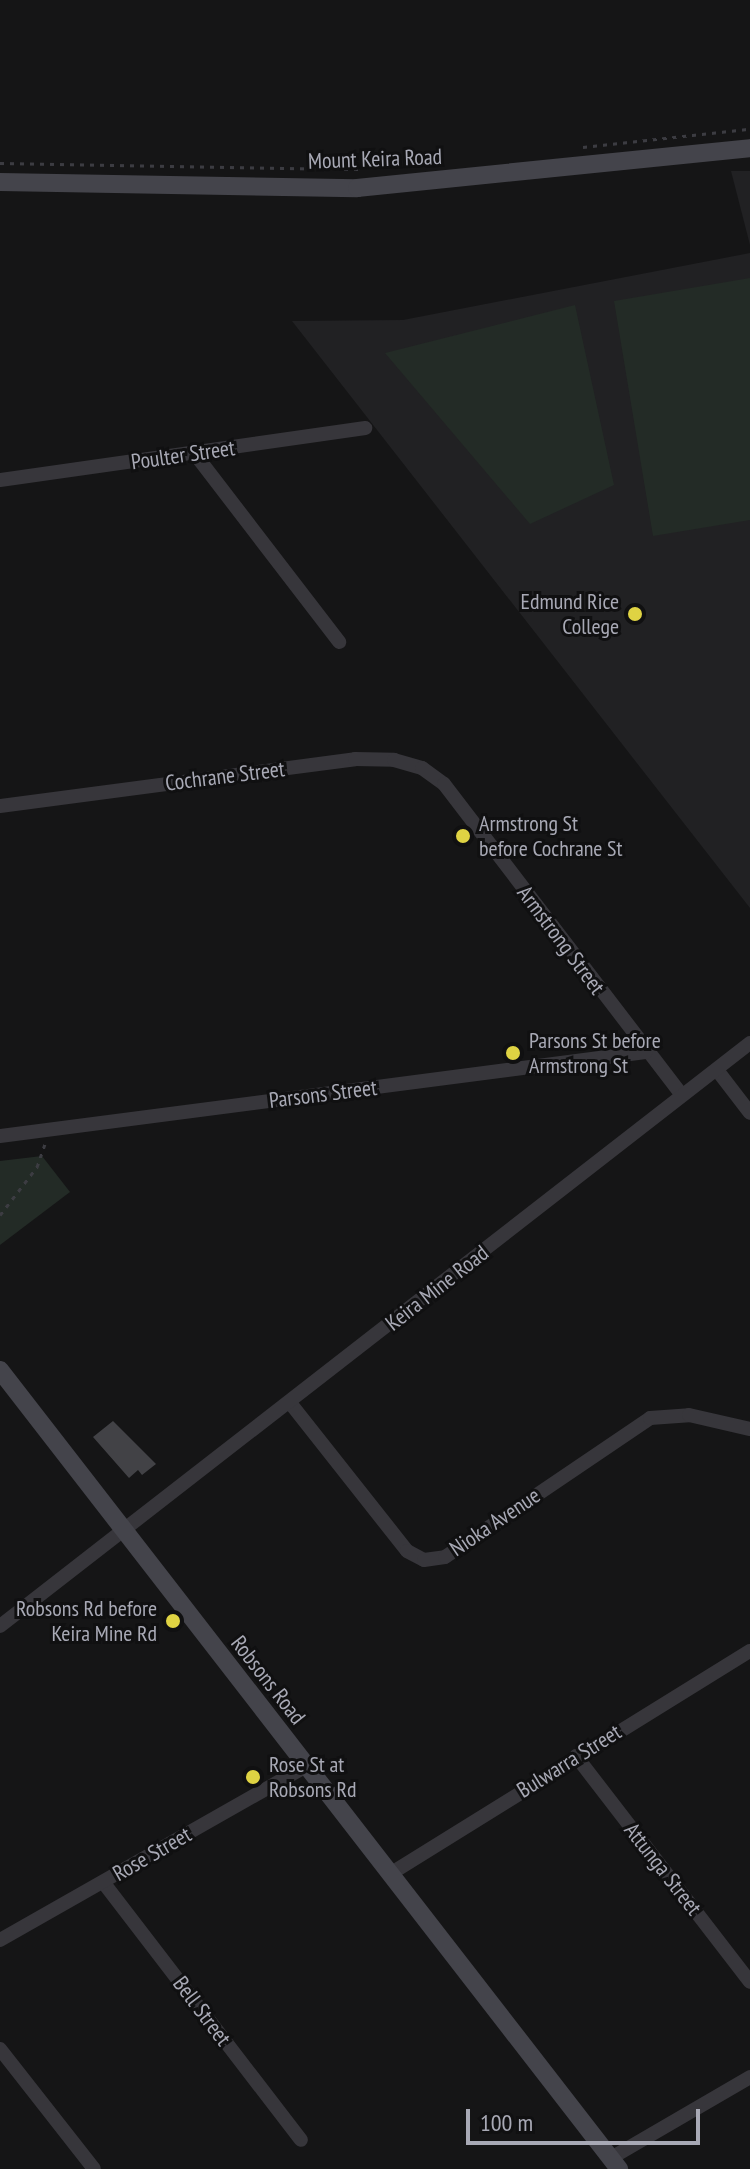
<!DOCTYPE html>
<html>
<head>
<meta charset="utf-8">
<style>
  body { margin:0 }
  #map { position:relative; width:750px; height:2169px; overflow:hidden; background:#151516; font-family:"PT Sans Narrow",sans-serif }
  div>[style] { position:absolute }
  .built>* { inset:0; background:#212123 }
  .green>* { inset:0; background:#232b26 }
  .building>* { inset:0; background:#424246 }
  .path>* { height:3px; margin-top:-1.5px; transform-origin:0; background:repeating-linear-gradient(90deg,#3c3c42 0 4px,transparent 0 10px) }
  .minor>* { height:14px; margin:-7px; padding:0 7px; transform-origin:7px; border-radius:7px; background:#37363b }
  .secondary>* { height:18px; margin:-9px; padding:0 9px; transform-origin:9px; border-radius:9px; background:#44444b }
  .dots>* { width:22px; height:22px; translate:-50% -50%; box-sizing:border-box; border:4px solid #101011; border-radius:50% }
  span { translate:-50% -50%; white-space:nowrap; text-align:center; line-height:1.15; -webkit-text-stroke:6px #101011; paint-order:stroke }
  .street-label { font-size:22px; color:#a8a9b5 }
  .poi-label { font-size:22px; color:#a8a9b5 }
  .right { translate:-100% -50%; text-align:right }
  .left { translate:0 -50%; text-align:left }
  .scale { position:absolute; left:466px; top:2109px; width:234px; height:36px; box-sizing:border-box; border:4px solid #a8a9b5; border-top:0; padding-left:10px; font-size:24px; line-height:28px; white-space:nowrap; color:#a8a9b5; -webkit-text-stroke:6px #101011; paint-order:stroke }
</style>
</head>
<body>
<div id="map">
  <div class="built">
    <div style="clip-path:polygon(731px 171px,750px 171px,750px 245px)"></div>
    <div style="clip-path:polygon(750px 253px,750px 908px,292px 321px,403px 320px)"></div>
  </div>
  <div class="green">
    <div style="clip-path:polygon(750px 278px,750px 520px,653px 536px,614px 301px)"></div>
    <div style="clip-path:polygon(575px 305px,614px 485px,530px 524px,385px 353px)"></div>
    <div style="clip-path:polygon(42px 1156px,70px 1192px,0 1245px,0 1161px)"></div>
  </div>
  <div class="building">
    <div style="clip-path:polygon(113px 1421px,156px 1464px,142px 1475px,138px 1470px,129px 1478px,93px 1437px)"></div>
  </div>
  <div class="path">
    <div style="left:583px;top:147px;width:168px;rotate:-6.2deg"></div>
    <div style="left:0;top:163px;width:329px;rotate:1deg"></div>
    <div style="left:344px;top:169px;width:17px"></div>
    <div style="left:0;top:1215px;width:61px;rotate:-52.4deg"></div>
    <div style="left:37px;top:1167px;width:24px;rotate:-71deg"></div>
  </div>
  <div class="minor">
    <div style="left:195px;top:454px;width:237px;rotate:52.5deg"></div>
    <div style="left:0;top:480px;width:369px;rotate:-8.1deg"></div>
    <div style="left:0;top:806px;width:358px;rotate:-7.5deg"></div>
    <div style="left:355px;top:759px;width:39px;rotate:1deg"></div>
    <div style="left:394px;top:760px;width:29px;rotate:16deg"></div>
    <div style="left:422px;top:768px;width:27px;rotate:36deg"></div>
    <div style="left:444px;top:784px;width:390px;rotate:52.6deg"></div>
    <div style="left:717px;top:1070px;width:54px;rotate:52.5deg"></div>
    <div style="left:0;top:1136px;width:651px;rotate:-7.41deg"></div>
    <div style="left:291px;top:1404px;width:187px;rotate:51.7deg"></div>
    <div style="left:407px;top:1551px;width:19px;rotate:28deg"></div>
    <div style="left:424px;top:1560px;width:21px;rotate:-8deg"></div>
    <div style="left:445px;top:1557px;width:248px;rotate:-34.1deg"></div>
    <div style="left:650px;top:1418px;width:39px;rotate:-4deg"></div>
    <div style="left:689px;top:1415px;width:63px;rotate:12.9deg"></div>
    <div style="left:0;top:1626px;width:950px;rotate:-37.86deg"></div>
    <div style="left:576px;top:1756px;width:285px;rotate:52.4deg"></div>
    <div style="left:390px;top:1874px;width:423px;rotate:-31.8deg"></div>
    <div style="left:103px;top:1882px;width:325px;rotate:52.5deg"></div>
    <div style="left:0;top:1940px;width:350px;rotate:-29.6deg"></div>
    <div style="left:0;top:2049px;width:152px;rotate:51.9deg"></div>
    <div style="left:611px;top:2158px;width:161px;rotate:-30.2deg"></div>
  </div>
  <div class="secondary">
    <div style="left:0;top:182px;width:357px;rotate:1deg"></div>
    <div style="left:357px;top:188px;width:395px;rotate:-5.8deg"></div>
    <div style="left:0;top:1370px;width:1011px;rotate:52.23deg"></div>
  </div>
  <div class="dots">
    <div style="left:635px;top:614px;background:#dfd343"></div>
    <div style="left:463px;top:836px;background:#dfd343"></div>
    <div style="left:513px;top:1053px;background:#dfd343"></div>
    <div style="left:173px;top:1621px;background:#dfd343"></div>
    <div style="left:253px;top:1777px;background:#dfd343"></div>
  </div>
  <div class="street-label">
    <span style="left:375px;top:159px;rotate:-2deg">Mount Keira Road</span>
    <span style="left:183px;top:455px;rotate:-8deg">Poulter Street</span>
    <span style="left:225px;top:776px;rotate:-7deg">Cochrane Street</span>
    <span style="left:561px;top:940px;rotate:53deg">Armstrong Street</span>
    <span style="left:323px;top:1094px;rotate:-7deg">Parsons Street</span>
    <span style="left:437px;top:1288px;rotate:-38deg">Keira Mine Road</span>
    <span style="left:495px;top:1522px;rotate:-34deg">Nioka Avenue</span>
    <span style="left:268px;top:1680px;rotate:52deg">Robsons Road</span>
    <span style="left:569px;top:1761px;rotate:-32deg">Bulwarra Street</span>
    <span style="left:152px;top:1854px;rotate:-30deg">Rose Street</span>
    <span style="left:663px;top:1869px;rotate:52deg">Attunga Street</span>
    <span style="left:202px;top:2011px;rotate:53deg">Bell Street</span>
  </div>
  <div class="poi-label">
    <span class="right" style="left:619px;top:614px">Edmund Rice<br>College</span>
    <span class="left" style="left:479px;top:836px">Armstrong St<br>before Cochrane St</span>
    <span class="left" style="left:529px;top:1053px">Parsons St before<br>Armstrong St</span>
    <span class="right" style="left:157px;top:1621px">Robsons Rd before<br>Keira Mine Rd</span>
    <span class="left" style="left:269px;top:1777px">Rose St at<br>Robsons Rd</span>
  </div>
  <div class="scale">100 m</div>
</div>
</body>
</html>
